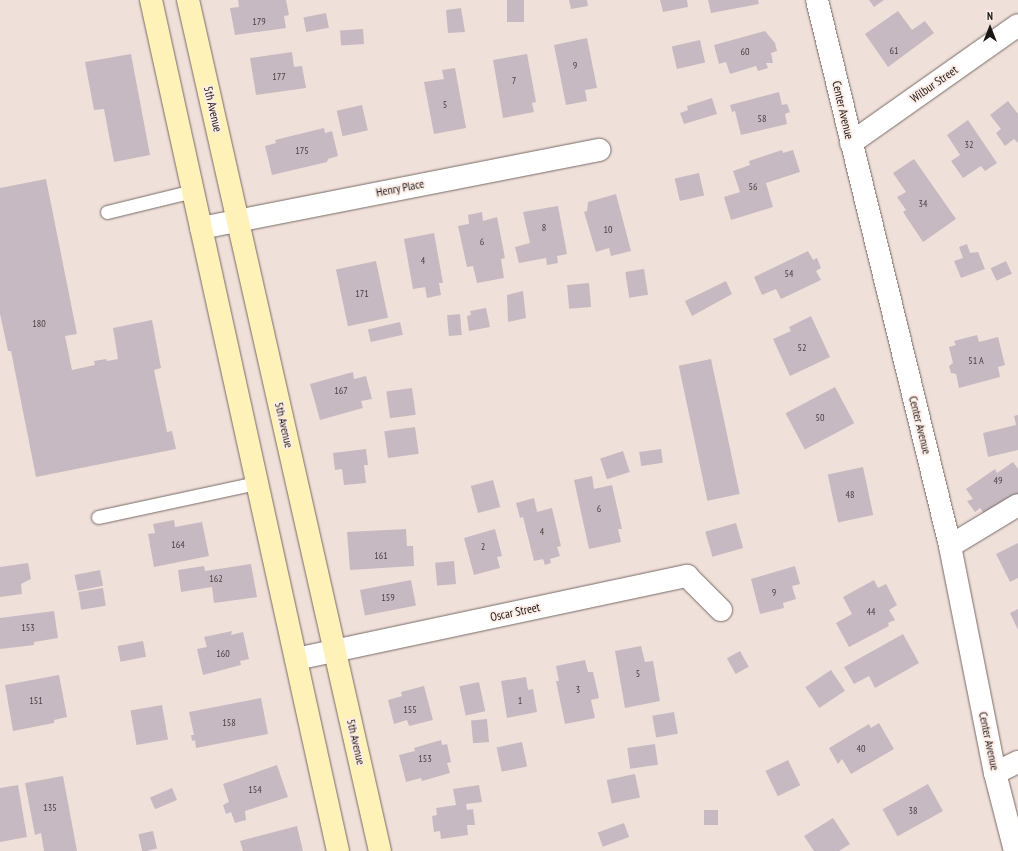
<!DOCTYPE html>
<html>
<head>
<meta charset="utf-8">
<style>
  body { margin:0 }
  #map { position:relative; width:1018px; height:851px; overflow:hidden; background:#f0e0da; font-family:"PT Sans Narrow",sans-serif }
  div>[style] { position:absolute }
  .building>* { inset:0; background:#c7b9c1; transform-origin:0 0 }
  .roads { filter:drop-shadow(0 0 1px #786a65) drop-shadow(0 0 1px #786a65) }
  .lane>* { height:13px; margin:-6.5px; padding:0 6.5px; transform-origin:6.5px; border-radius:6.5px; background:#fff }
  .street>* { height:22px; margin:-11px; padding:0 11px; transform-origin:11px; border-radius:11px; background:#fff }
  .secondary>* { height:22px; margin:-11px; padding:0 11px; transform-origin:11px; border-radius:11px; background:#fef2b8 }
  span { translate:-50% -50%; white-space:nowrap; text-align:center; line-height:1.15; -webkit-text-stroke:3.5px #fdede7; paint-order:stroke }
  .number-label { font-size:10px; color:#473f3f }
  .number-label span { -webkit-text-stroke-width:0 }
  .street-label { font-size:12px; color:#1c1614 }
  .north { position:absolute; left:970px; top:8px; width:40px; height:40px; -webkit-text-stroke:3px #fdede7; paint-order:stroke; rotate:0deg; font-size:11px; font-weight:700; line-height:16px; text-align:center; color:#1c1614 }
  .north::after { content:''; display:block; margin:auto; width:14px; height:18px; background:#1c1614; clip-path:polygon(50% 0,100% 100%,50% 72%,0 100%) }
</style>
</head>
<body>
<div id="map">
  <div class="building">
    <div style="clip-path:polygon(238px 0,286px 0,289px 15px,284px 16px,286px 28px,235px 35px,230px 8px,239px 7px)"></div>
    <div style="left:507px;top:0;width:17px;height:22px"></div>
    <div style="clip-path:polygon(569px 0,587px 0,588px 6px,571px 9px)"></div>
    <div style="clip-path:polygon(660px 0,687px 0,688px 7px,663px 12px)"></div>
    <div style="clip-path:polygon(708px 0,758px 0,759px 4px,711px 13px)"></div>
    <div style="clip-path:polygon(869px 0,884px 0,874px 7px)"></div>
    <div style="clip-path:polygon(461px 8px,465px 32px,448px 33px,446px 10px)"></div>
    <div style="clip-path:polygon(898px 11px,912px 30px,925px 21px,934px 33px,888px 67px,865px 34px)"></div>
    <div style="left:326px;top:13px;width:15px;height:23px;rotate:79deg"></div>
    <div style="left:363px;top:29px;width:15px;height:23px;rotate:86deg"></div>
    <div style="clip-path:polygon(765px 31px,775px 43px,777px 51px,771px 53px,773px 63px,766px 63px,768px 68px,758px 71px,756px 66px,730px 74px,726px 62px,719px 64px,714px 45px)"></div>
    <div style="clip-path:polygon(587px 38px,597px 88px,585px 90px,587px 101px,566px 105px,554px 45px)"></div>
    <div style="left:700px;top:40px;width:23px;height:29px;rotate:77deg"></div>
    <div style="clip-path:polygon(292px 52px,294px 67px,302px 66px,306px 88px,256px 95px,250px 58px)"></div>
    <div style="clip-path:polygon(131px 54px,150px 155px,114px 162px,104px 109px,94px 110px,85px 62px)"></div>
    <div style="clip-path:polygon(527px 54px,536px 102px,532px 103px,534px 112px,503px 118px,493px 60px)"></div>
    <div style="clip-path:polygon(455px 68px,466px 128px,434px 134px,424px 82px,444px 79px,442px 70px)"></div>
    <div style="clip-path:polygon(779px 92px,782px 105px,787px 104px,790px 112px,785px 114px,787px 124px,741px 135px,735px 111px,732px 112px,730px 105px)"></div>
    <div style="clip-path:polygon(712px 98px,717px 114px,684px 124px,680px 113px,688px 110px,687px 106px)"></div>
    <div style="clip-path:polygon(1008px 101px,1018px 114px,1018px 143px,1014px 139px,1005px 146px,996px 133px,1001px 129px,990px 115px)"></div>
    <div style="left:362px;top:105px;width:26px;height:26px;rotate:77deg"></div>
    <div style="clip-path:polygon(968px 120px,997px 163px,985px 171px,981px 166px,963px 178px,951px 161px,960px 155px,947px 135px)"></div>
    <div style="clip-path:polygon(324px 128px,325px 133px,332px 131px,338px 156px,328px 159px,327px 162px,272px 175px,265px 146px,276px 143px,275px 140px)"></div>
    <div style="clip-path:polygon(782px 150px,783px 153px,793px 150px,800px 172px,766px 183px,773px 207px,731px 220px,724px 197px,740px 192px,733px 171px,750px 165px,749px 161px)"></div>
    <div style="clip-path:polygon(914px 159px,956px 219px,923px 242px,903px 212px,906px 210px,897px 197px,906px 192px,893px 173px)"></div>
    <div style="left:699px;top:173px;width:23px;height:25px;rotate:77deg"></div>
    <div style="clip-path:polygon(46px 179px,77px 334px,65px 336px,72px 370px,95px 365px,94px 361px,106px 359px,107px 361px,118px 359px,113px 328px,152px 320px,161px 368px,154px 370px,167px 432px,172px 431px,176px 449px,36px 477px,11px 351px,8px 351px,0 314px,0 188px)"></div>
    <div style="clip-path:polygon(616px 194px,631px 251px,611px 256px,609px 248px,596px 252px,584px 212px,587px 211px,588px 202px)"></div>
    <div style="clip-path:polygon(558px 206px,567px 254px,557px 256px,558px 263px,547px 265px,546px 258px,519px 263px,515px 247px,530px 243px,523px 212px)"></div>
    <div style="clip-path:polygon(482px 212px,483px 221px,497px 217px,505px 258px,501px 259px,504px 278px,477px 283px,473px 266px,467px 267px,458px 226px,469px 224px,468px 215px)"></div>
    <div style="clip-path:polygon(434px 233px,443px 283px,439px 283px,441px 295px,427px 298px,425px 287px,413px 289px,404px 239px)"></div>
    <div style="clip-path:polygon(967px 244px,970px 253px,978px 252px,985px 269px,961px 278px,954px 261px,963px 258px,959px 247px)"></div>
    <div style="clip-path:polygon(808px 251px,813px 260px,817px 258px,821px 268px,816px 271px,821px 280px,781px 299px,776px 289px,762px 295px,754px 277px)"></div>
    <div style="left:376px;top:261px;width:58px;height:41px;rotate:78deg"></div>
    <div style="left:1006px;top:261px;width:14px;height:17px;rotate:65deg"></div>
    <div style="left:644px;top:269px;width:26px;height:19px;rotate:81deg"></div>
    <div style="clip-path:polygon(726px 281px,732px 294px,692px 316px,685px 301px)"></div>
    <div style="left:589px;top:283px;width:24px;height:22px;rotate:85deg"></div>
    <div style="clip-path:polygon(523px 291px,526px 318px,508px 322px,507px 295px)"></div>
    <div style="clip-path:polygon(486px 308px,490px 327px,469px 331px,467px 316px,471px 315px,470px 311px)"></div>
    <div style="left:460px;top:314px;width:21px;height:13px;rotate:85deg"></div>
    <div style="clip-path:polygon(811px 316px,830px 357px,790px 376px,773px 339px,791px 331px,789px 327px)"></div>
    <div style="left:400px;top:322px;width:13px;height:33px;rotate:77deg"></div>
    <div style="clip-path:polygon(977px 335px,979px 342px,998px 337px,1005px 365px,998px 367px,1000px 377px,959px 388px,956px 374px,951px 373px,949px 366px,953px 363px,949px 347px,956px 345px,954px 341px)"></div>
    <div style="left:711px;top:359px;width:138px;height:33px;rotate:78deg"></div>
    <div style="clip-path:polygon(353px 372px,354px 379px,366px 376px,372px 399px,361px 401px,363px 408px,320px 420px,310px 384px)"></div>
    <div style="left:835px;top:387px;width:41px;height:56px;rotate:62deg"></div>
    <div style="left:412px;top:388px;width:27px;height:26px;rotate:82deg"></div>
    <div style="clip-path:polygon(1018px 415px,1018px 450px,988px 457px,983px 433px,1016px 425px,1014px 416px)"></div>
    <div style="left:415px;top:427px;width:27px;height:31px;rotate:82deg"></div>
    <div style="clip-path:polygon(366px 449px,368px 465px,364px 465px,366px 483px,344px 485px,342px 469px,335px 470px,333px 453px)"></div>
    <div style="left:661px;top:449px;width:14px;height:22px;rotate:82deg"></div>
    <div style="left:623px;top:451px;width:22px;height:24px;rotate:72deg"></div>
    <div style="clip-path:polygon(1013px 462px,1018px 469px,1018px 494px,986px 516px,980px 508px,975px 512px,967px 501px,973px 499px,966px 489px,995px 469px,997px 473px)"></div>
    <div style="left:863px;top:467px;width:49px;height:36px;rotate:78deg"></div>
    <div style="clip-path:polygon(592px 476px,594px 489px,612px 485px,622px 529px,618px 529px,621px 542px,589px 549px,574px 480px)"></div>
    <div style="left:493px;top:480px;width:28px;height:23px;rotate:75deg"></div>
    <div style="clip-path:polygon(534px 498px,537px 512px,552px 508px,561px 546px,557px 547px,560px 556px,550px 559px,551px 563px,545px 565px,543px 559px,534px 561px,523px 517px,520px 518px,516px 503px)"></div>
    <div style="clip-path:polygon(174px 520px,175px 527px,202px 522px,209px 556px,154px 567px,148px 534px,155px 533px,153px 524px)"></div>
    <div style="left:736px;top:523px;width:26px;height:32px;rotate:74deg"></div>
    <div style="clip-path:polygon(406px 529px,407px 546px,413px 546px,414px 566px,350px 570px,347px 532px)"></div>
    <div style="clip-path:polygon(495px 529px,502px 556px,497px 557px,500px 568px,474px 575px,464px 538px)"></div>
    <div style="clip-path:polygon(1018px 543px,1018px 578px,1010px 582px,996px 554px)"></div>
    <div style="left:454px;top:561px;width:23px;height:19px;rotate:85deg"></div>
    <div style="clip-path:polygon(28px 563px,31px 579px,21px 584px,22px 594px,0 597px,0 567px)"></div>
    <div style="clip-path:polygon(251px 564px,257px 597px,214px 603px,212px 587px,181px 592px,178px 570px,204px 566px,205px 571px)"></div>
    <div style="clip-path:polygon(795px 566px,800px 584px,792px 586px,796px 599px,783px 603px,784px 608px,760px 614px,751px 579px)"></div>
    <div style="left:100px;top:570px;width:16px;height:26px;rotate:79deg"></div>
    <div style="left:411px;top:580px;width:26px;height:52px;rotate:79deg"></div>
    <div style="clip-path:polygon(874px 580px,878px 588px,886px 584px,897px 605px,889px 610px,895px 620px,888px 623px,889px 626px,849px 647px,836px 623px,852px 614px,843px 597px)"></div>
    <div style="left:103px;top:588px;width:18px;height:25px;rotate:81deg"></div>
    <div style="clip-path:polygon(1018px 609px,1018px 630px,1010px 613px)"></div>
    <div style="clip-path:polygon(54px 611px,58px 638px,34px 642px,34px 645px,0 649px,0 618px)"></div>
    <div style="clip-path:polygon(232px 631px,231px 635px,243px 632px,249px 659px,240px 661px,241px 665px,203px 675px,197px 649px,207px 647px,204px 637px)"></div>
    <div style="clip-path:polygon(903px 634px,919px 663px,875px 688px,869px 676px,854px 684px,844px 667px)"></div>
    <div style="left:143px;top:641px;width:16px;height:26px;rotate:79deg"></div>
    <div style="clip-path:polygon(641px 646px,645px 662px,653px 661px,660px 701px,625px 708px,615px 651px)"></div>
    <div style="left:740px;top:651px;width:18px;height:15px;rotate:61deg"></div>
    <div style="clip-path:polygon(585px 660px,588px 672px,593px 672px,599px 698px,591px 700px,595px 718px,565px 724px,556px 681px,559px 681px,556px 666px)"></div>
    <div style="left:831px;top:670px;width:25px;height:31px;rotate:56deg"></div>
    <div style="clip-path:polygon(59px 675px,67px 717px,54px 720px,54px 723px,13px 731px,5px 685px)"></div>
    <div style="clip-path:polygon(526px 677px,528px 690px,533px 689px,537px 712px,507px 718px,501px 681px)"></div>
    <div style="left:479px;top:682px;width:30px;height:20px;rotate:78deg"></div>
    <div style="clip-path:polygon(424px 686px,433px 720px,409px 726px,407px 720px,394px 724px,388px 700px,402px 696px,401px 692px)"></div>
    <div style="clip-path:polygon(261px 698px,268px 734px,196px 748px,195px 740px,192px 741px,191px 735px,194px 735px,189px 712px)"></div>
    <div style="left:162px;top:705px;width:35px;height:32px;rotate:80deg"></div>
    <div style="left:674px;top:712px;width:22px;height:22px;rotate:80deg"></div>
    <div style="left:487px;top:719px;width:23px;height:16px;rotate:85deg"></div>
    <div style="clip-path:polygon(879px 723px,894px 749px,851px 774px,842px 759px,838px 764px,829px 748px,869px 724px,871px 728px)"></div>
    <div style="clip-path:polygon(441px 740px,442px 745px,447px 744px,451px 762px,447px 763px,450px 773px,422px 781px,421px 778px,406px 782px,399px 755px,415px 751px,414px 748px)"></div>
    <div style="left:522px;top:742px;width:25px;height:26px;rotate:78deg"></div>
    <div style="left:655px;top:744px;width:21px;height:28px;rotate:82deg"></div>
    <div style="left:788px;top:760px;width:28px;height:25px;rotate:64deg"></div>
    <div style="clip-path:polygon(277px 765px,288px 797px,245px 811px,246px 820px,235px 823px,231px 812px,226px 814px,223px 805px,229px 802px,223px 784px)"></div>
    <div style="left:635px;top:774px;width:24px;height:29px;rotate:78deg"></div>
    <div style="clip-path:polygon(63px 776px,77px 851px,44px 851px,41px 833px,35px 835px,25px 783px)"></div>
    <div style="left:928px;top:784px;width:31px;height:52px;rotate:61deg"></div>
    <div style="clip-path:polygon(18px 785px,27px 837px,0 842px,0 788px)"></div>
    <div style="clip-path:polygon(479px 785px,482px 802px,466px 804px,467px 810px,473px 809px,475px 825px,467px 825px,468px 835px,441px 839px,440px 831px,434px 832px,432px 816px,437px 815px,436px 808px,456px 805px,453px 789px)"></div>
    <div style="left:172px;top:788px;width:13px;height:24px;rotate:67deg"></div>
    <div style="left:704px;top:810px;width:14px;height:15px"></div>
    <div style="clip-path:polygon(833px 818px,850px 844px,839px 851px,814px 851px,804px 836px)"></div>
    <div style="left:624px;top:823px;width:15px;height:28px;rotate:70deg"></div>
    <div style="clip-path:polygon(297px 826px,303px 851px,243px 851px,240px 841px)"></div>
    <div style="left:153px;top:831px;width:18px;height:15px;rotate:77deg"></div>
  </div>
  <div class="roads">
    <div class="lane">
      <div style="left:107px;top:212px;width:89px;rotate:-13.7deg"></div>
      <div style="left:98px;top:517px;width:163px;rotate:-12.1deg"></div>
    </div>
    <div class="street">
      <div style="left:817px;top:0;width:562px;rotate:76.31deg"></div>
      <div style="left:950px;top:546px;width:231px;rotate:78.8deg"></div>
      <div style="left:995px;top:773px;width:81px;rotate:75.6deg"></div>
      <div style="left:851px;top:143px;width:204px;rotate:-35.2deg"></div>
      <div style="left:201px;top:228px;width:406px;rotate:-11.1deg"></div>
      <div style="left:950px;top:546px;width:79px;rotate:-31.1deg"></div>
      <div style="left:296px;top:659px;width:400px;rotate:-12deg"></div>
      <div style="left:687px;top:576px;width:48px;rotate:45deg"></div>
      <div style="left:995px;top:773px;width:25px;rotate:-26deg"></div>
    </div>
    <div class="secondary">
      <div style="left:151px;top:0;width:871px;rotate:77.61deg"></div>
      <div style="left:188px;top:0;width:872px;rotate:77.29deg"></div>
    </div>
  </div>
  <div class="number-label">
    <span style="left:259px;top:22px">179</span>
    <span style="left:894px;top:51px">61</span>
    <span style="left:745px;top:52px">60</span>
    <span style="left:575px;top:66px">9</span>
    <span style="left:279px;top:77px">177</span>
    <span style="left:514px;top:81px">7</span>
    <span style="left:445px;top:105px">5</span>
    <span style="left:762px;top:119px">58</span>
    <span style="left:969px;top:145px">32</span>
    <span style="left:302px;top:151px">175</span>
    <span style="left:753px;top:187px">56</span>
    <span style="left:923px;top:204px">34</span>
    <span style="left:544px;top:228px">8</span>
    <span style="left:608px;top:230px">10</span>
    <span style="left:482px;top:242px">6</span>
    <span style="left:423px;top:261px">4</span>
    <span style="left:789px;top:274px">54</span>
    <span style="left:362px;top:294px">171</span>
    <span style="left:39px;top:324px">180</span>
    <span style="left:802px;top:348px">52</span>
    <span style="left:976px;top:361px">51 A</span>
    <span style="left:341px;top:391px">167</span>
    <span style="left:820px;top:418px">50</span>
    <span style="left:998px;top:481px">49</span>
    <span style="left:850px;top:495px">48</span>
    <span style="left:599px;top:509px">6</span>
    <span style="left:542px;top:532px">4</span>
    <span style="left:178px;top:545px">164</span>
    <span style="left:483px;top:547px">2</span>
    <span style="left:381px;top:556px">161</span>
    <span style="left:216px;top:579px">162</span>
    <span style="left:774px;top:593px">9</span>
    <span style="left:388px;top:598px">159</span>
    <span style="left:871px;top:612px">44</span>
    <span style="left:28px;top:628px">153</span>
    <span style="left:223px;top:654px">160</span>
    <span style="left:638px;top:674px">5</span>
    <span style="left:578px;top:690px">3</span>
    <span style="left:36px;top:701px">151</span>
    <span style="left:520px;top:701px">1</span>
    <span style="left:410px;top:710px">155</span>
    <span style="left:229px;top:723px">158</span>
    <span style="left:861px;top:749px">40</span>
    <span style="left:425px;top:759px">153</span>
    <span style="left:255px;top:790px">154</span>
    <span style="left:50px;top:808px">135</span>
    <span style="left:913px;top:811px">38</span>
  </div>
  <div class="street-label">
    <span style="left:934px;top:84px;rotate:-35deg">Wilbur Street</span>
    <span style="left:213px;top:109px;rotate:77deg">5th Avenue</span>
    <span style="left:843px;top:110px;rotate:77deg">Center Avenue</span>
    <span style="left:400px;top:188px;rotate:-11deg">Henry Place</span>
    <span style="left:284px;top:425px;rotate:77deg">5th Avenue</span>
    <span style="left:920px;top:425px;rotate:76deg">Center Avenue</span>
    <span style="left:515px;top:612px;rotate:-12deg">Oscar Street</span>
    <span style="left:989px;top:741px;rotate:78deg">Center Avenue</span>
    <span style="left:356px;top:742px;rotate:77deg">5th Avenue</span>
  </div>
  <div class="north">N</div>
</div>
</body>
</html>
